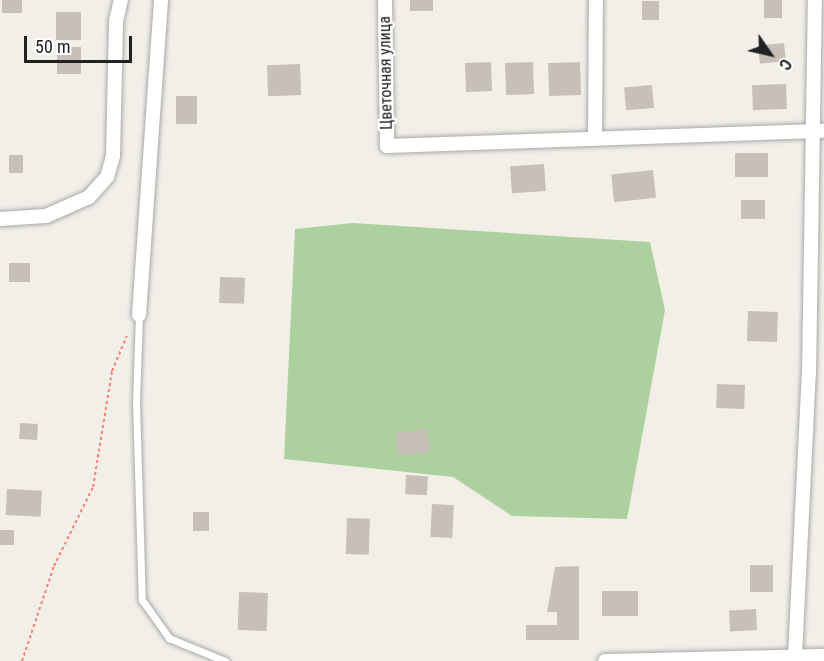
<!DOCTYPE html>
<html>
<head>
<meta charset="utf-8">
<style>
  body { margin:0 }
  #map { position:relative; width:824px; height:661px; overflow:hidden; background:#f2efe9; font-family:"Roboto Condensed",sans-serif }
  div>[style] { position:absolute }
  .forest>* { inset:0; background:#add19e }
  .building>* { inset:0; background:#c7bfb8; transform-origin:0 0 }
  .path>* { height:2px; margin-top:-1px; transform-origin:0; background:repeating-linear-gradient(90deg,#fa8072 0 3px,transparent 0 6px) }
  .roads { filter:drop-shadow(0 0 2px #a9a9a9) drop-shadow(0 0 2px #a9a9a9) }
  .service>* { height:7px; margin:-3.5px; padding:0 3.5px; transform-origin:3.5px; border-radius:3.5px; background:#fff }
  .minor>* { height:14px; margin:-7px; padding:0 7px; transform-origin:7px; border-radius:7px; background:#fff }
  span { translate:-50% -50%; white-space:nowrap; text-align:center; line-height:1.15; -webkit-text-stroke:4.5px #fff; paint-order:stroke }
  .street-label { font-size:16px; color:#222 }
  .north { position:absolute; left:740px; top:24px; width:60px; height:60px; -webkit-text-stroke:4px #fff; paint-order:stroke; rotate:124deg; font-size:16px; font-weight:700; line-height:24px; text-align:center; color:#222 }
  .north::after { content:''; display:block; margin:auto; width:21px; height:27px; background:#222; clip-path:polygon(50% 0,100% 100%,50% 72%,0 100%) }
  .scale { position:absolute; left:24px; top:36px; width:108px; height:27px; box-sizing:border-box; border:3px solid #222; border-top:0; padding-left:8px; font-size:18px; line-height:21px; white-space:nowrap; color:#222; -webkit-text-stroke:4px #fff; paint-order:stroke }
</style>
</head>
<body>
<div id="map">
  <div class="forest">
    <div style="clip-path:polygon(353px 223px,650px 242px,665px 310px,627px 519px,512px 516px,453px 477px,284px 459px,295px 229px)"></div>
  </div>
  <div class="building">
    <div style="left:2px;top:0;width:20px;height:13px"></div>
    <div style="left:410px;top:0;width:23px;height:11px"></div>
    <div style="left:764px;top:0;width:18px;height:18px"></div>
    <div style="left:642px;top:1px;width:17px;height:19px"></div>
    <div style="left:56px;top:12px;width:25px;height:28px"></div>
    <div style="left:784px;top:43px;width:18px;height:26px;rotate:84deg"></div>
    <div style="left:57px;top:47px;width:24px;height:27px"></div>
    <div style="left:491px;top:62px;width:29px;height:26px;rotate:88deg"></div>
    <div style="left:533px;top:62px;width:32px;height:28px;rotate:88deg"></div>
    <div style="left:580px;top:62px;width:33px;height:32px;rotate:88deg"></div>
    <div style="left:300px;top:64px;width:31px;height:33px;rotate:88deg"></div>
    <div style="left:786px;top:84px;width:25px;height:34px;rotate:88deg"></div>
    <div style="left:652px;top:85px;width:23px;height:28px;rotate:85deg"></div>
    <div style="left:176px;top:96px;width:21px;height:28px"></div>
    <div style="left:735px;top:153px;width:33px;height:24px"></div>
    <div style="left:9px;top:155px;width:14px;height:18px"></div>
    <div style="left:544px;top:164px;width:27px;height:34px;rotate:86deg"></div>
    <div style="left:653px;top:170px;width:28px;height:42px;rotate:84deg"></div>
    <div style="left:741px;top:200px;width:24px;height:19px"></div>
    <div style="left:9px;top:263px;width:21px;height:19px"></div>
    <div style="left:220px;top:277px;width:25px;height:26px;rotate:2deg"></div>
    <div style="left:748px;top:311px;width:30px;height:30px;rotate:2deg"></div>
    <div style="left:717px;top:384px;width:28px;height:24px;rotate:2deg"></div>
    <div style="left:20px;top:423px;width:18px;height:16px;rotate:3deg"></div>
    <div style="left:427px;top:429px;width:23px;height:32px;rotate:83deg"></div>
    <div style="left:406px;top:475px;width:22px;height:19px;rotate:3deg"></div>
    <div style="left:7px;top:489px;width:35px;height:26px;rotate:3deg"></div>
    <div style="left:432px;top:504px;width:22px;height:33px;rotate:3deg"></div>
    <div style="left:193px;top:512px;width:16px;height:19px"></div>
    <div style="left:347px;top:518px;width:23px;height:36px;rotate:2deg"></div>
    <div style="left:0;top:530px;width:14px;height:15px"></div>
    <div style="left:750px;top:565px;width:23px;height:27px"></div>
    <div style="clip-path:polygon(579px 566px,579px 640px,526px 640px,526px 625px,557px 625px,557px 612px,547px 612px,555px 567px)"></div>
    <div style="left:602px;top:591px;width:36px;height:25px"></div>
    <div style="left:239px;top:592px;width:29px;height:38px;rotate:2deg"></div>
    <div style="left:756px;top:609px;width:21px;height:27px;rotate:87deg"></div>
  </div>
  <div class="path">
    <div style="left:22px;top:661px;width:100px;rotate:-71.4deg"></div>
    <div style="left:54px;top:566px;width:88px;rotate:-63.7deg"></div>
    <div style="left:93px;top:487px;width:118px;rotate:-80.7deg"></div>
    <div style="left:112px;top:371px;width:38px;rotate:-67deg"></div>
  </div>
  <div class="roads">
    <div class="service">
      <div style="left:139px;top:315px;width:88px;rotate:92deg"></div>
      <div style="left:136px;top:403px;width:197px;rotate:88.3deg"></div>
      <div style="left:142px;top:600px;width:47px;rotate:54.6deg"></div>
      <div style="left:169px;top:638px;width:61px;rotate:22.3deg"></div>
    </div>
    <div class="minor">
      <div style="left:385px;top:0;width:146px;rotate:89.2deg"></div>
      <div style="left:387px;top:146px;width:437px;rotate:-2deg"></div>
      <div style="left:595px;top:139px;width:139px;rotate:-89.6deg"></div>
      <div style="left:0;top:219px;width:46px;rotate:-3.7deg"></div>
      <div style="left:46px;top:216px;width:47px;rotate:-23.8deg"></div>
      <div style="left:89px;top:197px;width:27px;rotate:-48deg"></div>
      <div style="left:107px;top:177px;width:22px;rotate:-74deg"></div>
      <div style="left:113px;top:156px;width:135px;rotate:-88.7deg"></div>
      <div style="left:116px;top:21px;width:22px;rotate:-77deg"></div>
      <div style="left:139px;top:315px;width:316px;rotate:-86deg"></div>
      <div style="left:795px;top:656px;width:282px;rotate:-87.2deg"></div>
      <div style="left:809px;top:374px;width:374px;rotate:-89.1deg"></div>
      <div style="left:605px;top:661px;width:219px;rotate:-1.3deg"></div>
    </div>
  </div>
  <div class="street-label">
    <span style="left:386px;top:73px;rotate:-91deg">Цветочная улица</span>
  </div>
  <div class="north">С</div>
  <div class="scale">50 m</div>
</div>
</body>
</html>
